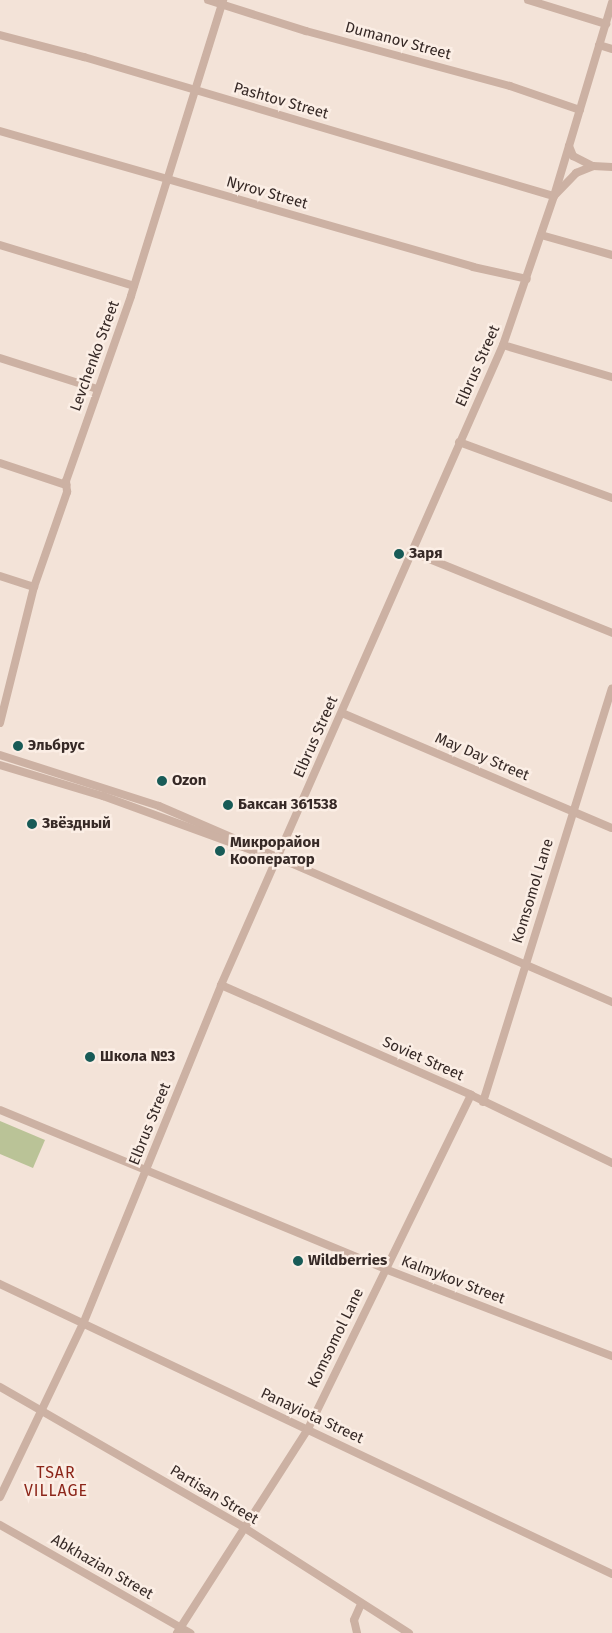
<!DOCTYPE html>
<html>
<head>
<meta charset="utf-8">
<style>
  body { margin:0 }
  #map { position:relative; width:612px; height:1633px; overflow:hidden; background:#f3e3d8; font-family:"Fira Sans",sans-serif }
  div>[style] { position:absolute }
  .green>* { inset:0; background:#bac397 }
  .minor>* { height:8px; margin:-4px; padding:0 4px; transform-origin:4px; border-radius:4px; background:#ccb1a3 }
  .dots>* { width:14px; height:14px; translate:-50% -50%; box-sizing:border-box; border:2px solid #fbeee5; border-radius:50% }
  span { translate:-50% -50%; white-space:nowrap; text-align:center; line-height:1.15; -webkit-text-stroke:5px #fbeee5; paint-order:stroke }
  .street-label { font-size:15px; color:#362926 }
  .poi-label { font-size:15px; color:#362926; font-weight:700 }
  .left { translate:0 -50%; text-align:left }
  .neighbourhood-label { font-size:16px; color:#8c2519; letter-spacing:1px }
</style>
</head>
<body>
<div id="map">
  <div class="green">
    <div style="clip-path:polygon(0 1121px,45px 1140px,33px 1168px,0 1154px)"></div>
  </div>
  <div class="minor">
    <div style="left:208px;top:0;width:103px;rotate:17.6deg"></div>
    <div style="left:306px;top:31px;width:211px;rotate:15.1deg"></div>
    <div style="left:510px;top:86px;width:74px;rotate:18.9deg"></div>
    <div style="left:528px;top:0;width:82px;rotate:17.1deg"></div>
    <div style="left:0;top:35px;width:87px;rotate:14.7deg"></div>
    <div style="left:84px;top:57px;width:490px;rotate:16.5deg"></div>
    <div style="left:554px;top:196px;width:32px;rotate:-46deg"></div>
    <div style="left:576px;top:173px;width:18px;rotate:-22deg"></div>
    <div style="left:593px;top:166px;width:19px;rotate:3deg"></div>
    <div style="left:599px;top:45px;width:14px;rotate:17deg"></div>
    <div style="left:0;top:131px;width:492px;rotate:16deg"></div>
    <div style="left:473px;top:267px;width:55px;rotate:12.5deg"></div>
    <div style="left:569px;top:146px;width:11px;rotate:68deg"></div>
    <div style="left:573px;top:156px;width:22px;rotate:27deg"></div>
    <div style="left:541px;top:235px;width:74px;rotate:15.7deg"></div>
    <div style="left:0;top:245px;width:140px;rotate:17deg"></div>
    <div style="left:503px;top:345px;width:114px;rotate:16.4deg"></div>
    <div style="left:0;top:358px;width:102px;rotate:17.7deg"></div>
    <div style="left:459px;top:442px;width:163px;rotate:20.1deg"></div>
    <div style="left:0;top:463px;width:70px;rotate:18.4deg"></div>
    <div style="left:412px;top:552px;width:216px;rotate:22deg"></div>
    <div style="left:0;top:576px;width:36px;rotate:18deg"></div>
    <div style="left:342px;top:713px;width:293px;rotate:23.1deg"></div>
    <div style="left:0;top:723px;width:140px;rotate:-76deg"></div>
    <div style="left:34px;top:587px;width:101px;rotate:-70.8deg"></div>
    <div style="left:67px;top:492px;width:11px;rotate:-95deg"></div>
    <div style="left:66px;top:481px;width:196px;rotate:-70.6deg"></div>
    <div style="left:131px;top:296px;width:310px;rotate:-72.7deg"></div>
    <div style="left:0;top:755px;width:167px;rotate:17.8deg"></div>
    <div style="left:159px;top:806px;width:494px;rotate:23.4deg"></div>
    <div style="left:0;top:765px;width:108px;rotate:16.8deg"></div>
    <div style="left:103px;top:796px;width:179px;rotate:20deg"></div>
    <div style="left:221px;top:985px;width:273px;rotate:23.7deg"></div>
    <div style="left:471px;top:1095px;width:157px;rotate:25.7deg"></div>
    <div style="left:483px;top:1102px;width:433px;rotate:-72.7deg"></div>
    <div style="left:0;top:1110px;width:417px;rotate:22.4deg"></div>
    <div style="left:385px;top:1269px;width:243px;rotate:21deg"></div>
    <div style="left:0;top:1284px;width:677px;rotate:25.35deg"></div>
    <div style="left:0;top:1387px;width:280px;rotate:29.9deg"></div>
    <div style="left:243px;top:1527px;width:197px;rotate:32.6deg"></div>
    <div style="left:0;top:1497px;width:192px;rotate:-64.4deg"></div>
    <div style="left:83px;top:1324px;width:366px;rotate:-67.8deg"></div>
    <div style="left:221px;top:985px;width:699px;rotate:-66.22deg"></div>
    <div style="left:503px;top:345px;width:157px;rotate:-71.1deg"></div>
    <div style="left:554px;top:196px;width:202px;rotate:-73.3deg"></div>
    <div style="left:0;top:1525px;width:219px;rotate:29.6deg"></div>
    <div style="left:177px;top:1633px;width:242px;rotate:-57.3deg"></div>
    <div style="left:308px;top:1429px;width:372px;rotate:-64deg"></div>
    <div style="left:357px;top:1633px;width:13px;rotate:-103deg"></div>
    <div style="left:354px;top:1620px;width:17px;rotate:-66deg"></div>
  </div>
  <div class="dots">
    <div style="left:399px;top:554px;background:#185b57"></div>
    <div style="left:18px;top:746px;background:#185b57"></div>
    <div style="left:162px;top:781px;background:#185b57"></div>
    <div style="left:228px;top:805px;background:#185b57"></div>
    <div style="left:32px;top:824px;background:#185b57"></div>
    <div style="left:220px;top:851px;background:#185b57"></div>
    <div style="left:90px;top:1057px;background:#185b57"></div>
    <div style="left:298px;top:1261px;background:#185b57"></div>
  </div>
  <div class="street-label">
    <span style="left:398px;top:41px;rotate:15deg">Dumanov Street</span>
    <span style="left:281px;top:101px;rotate:16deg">Pashtov Street</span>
    <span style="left:267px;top:193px;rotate:16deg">Nyrov Street</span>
    <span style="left:95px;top:356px;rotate:-70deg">Levchenko Street</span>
    <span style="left:478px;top:366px;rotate:-66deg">Elbrus Street</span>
    <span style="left:316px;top:737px;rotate:-66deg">Elbrus Street</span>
    <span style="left:482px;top:757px;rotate:23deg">May Day Street</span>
    <span style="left:533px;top:891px;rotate:-73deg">Komsomol Lane</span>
    <span style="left:423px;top:1059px;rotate:24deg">Soviet Street</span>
    <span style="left:150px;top:1124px;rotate:-68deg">Elbrus Street</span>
    <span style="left:453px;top:1280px;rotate:21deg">Kalmykov Street</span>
    <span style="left:336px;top:1338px;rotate:-64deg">Komsomol Lane</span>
    <span style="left:312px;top:1416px;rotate:25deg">Panayiota Street</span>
    <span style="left:214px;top:1495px;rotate:31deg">Partisan Street</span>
    <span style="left:102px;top:1567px;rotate:30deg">Abkhazian Street</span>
  </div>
  <div class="poi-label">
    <span class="left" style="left:409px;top:554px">Заря</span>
    <span class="left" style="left:28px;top:746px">Эльбрус</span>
    <span class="left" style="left:172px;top:781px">Ozon</span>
    <span class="left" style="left:238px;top:805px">Баксан 361538</span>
    <span class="left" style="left:42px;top:824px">Звёздный</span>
    <span class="left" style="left:230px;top:851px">Микрорайон<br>Кооператор</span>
    <span class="left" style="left:100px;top:1057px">Школа №3</span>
    <span class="left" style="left:308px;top:1261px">Wildberries</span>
  </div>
  <div class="neighbourhood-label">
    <span style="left:56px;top:1482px">TSAR<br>VILLAGE</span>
  </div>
</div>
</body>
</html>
